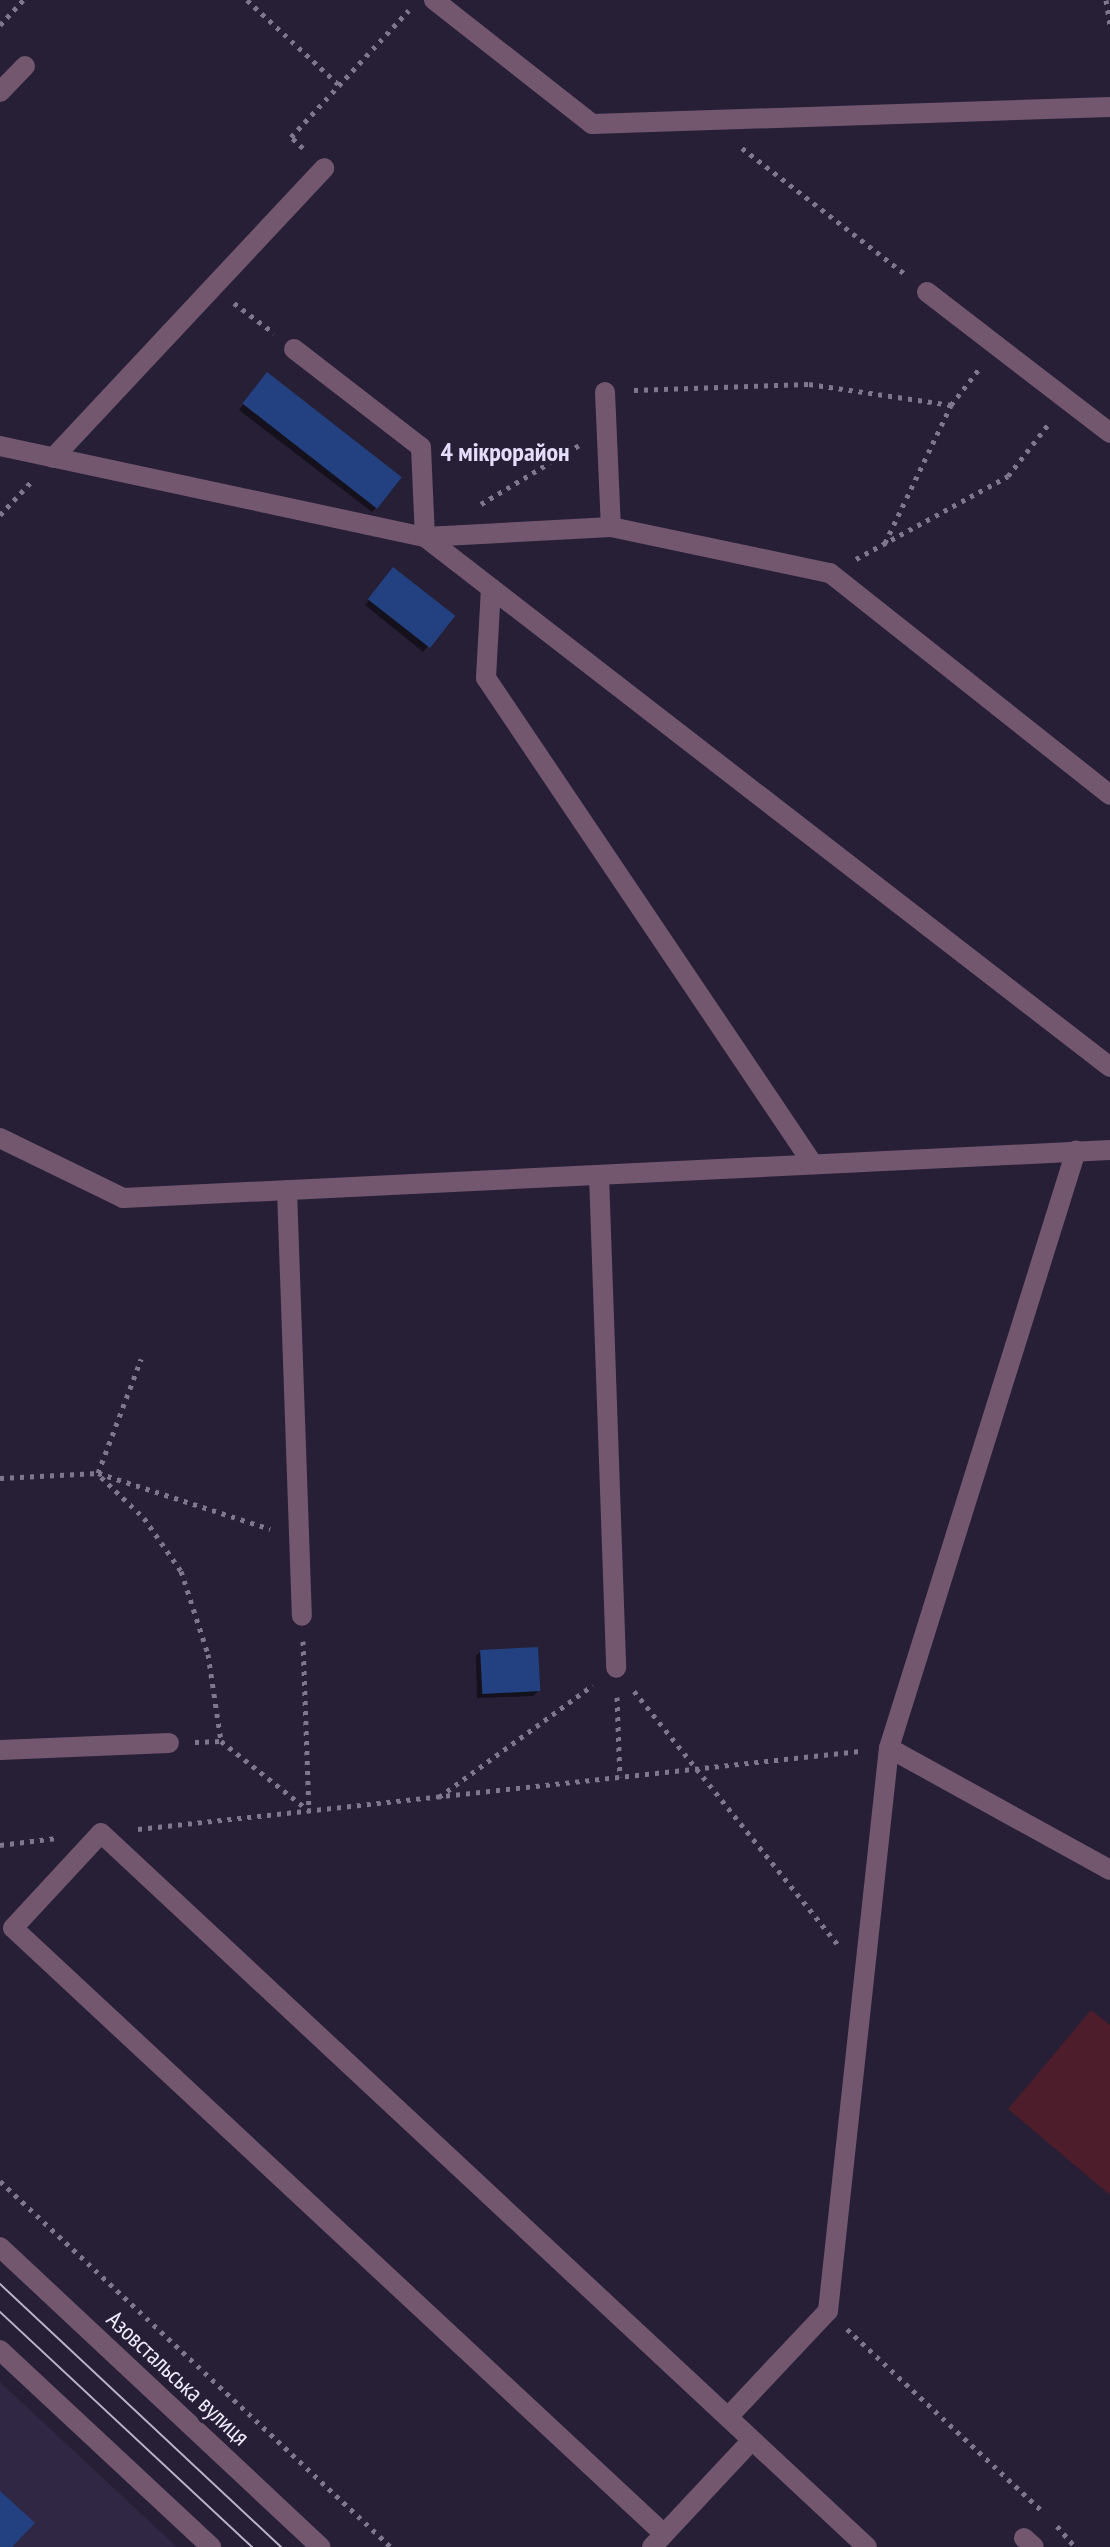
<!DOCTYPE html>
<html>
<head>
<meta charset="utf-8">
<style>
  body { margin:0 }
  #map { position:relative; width:1110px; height:2547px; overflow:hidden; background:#261f36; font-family:"PT Sans Narrow",sans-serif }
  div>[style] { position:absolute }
  .built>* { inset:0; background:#2f2743 }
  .green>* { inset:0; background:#4d1d2b }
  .shadow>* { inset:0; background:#0007 }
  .building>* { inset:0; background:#234180; transform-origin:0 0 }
  .path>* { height:5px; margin-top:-2.5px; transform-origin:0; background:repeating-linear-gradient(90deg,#7d788b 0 4px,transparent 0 10px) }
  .service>* { height:20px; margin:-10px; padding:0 10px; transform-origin:10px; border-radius:10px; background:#72576f }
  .tertiary>* { height:20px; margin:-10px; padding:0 10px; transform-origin:10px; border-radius:10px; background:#72576f }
  .tram>* { height:2px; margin:-1px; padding:0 1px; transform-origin:1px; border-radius:1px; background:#b7b3c5 }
  span { translate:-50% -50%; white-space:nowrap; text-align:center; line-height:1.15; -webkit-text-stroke:8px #261f36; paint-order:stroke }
  .street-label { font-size:24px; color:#efecfb }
  .neighbourhood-label { font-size:26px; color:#e5ddfc; font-weight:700 }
</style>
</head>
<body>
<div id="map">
  <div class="built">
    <div style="clip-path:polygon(0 2382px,177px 2547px,0 2547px)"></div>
  </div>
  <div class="green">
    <div style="clip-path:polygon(1091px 2010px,1110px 2025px,1110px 2195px,1008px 2109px)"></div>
  </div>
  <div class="shadow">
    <div style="clip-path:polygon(262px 380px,377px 507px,372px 512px,239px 410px)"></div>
    <div style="clip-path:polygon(388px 575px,452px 616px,423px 652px,365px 605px)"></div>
    <div style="clip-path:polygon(481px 1651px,538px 1691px,533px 1696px,477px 1698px,476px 1656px)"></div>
  </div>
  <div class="building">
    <div style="left:267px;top:372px;width:171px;height:40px;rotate:38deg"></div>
    <div style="left:393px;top:567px;width:79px;height:41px;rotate:38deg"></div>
    <div style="left:538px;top:1647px;width:44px;height:58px;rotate:87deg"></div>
    <div style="clip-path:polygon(0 2491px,35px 2523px,12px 2547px,0 2547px)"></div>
  </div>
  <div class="path">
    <div style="left:247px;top:0;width:125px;rotate:42.7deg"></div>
    <div style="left:1106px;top:0;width:25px;rotate:81deg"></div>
    <div style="left:0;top:25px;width:34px;rotate:-47deg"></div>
    <div style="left:303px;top:148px;width:16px;rotate:-137deg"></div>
    <div style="left:291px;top:137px;width:173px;rotate:-47.1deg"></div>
    <div style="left:742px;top:148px;width:206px;rotate:37.7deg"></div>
    <div style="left:234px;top:303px;width:50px;rotate:36.9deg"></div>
    <div style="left:634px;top:390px;width:175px;rotate:-2deg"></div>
    <div style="left:809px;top:384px;width:144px;rotate:8.4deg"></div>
    <div style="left:481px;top:504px;width:114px;rotate:-31deg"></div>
    <div style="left:0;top:515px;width:45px;rotate:-46.8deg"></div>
    <div style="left:885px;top:543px;width:153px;rotate:-64.4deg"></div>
    <div style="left:951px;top:405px;width:46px;rotate:-52.1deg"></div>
    <div style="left:856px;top:559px;width:173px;rotate:-28.6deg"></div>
    <div style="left:1008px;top:476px;width:68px;rotate:-52.1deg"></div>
    <div style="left:98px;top:1473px;width:122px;rotate:-69.3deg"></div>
    <div style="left:101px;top:1477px;width:59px;rotate:43.6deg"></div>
    <div style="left:144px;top:1518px;width:65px;rotate:55.1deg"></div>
    <div style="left:181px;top:1571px;width:87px;rotate:72deg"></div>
    <div style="left:208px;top:1654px;width:88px;rotate:81.5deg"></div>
    <div style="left:0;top:1478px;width:98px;rotate:-2.9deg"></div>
    <div style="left:98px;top:1473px;width:181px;rotate:18deg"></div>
    <div style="left:303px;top:1641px;width:170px;rotate:88deg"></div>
    <div style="left:634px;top:1691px;width:326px;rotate:51.2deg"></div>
    <div style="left:617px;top:1697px;width:80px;rotate:87.9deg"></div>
    <div style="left:195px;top:1742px;width:26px;rotate:-2deg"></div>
    <div style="left:221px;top:1741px;width:111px;rotate:38.4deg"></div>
    <div style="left:439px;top:1797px;width:190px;rotate:-36deg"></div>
    <div style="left:138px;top:1829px;width:726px;rotate:-6.17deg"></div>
    <div style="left:0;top:1845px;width:57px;rotate:-7deg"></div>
    <div style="left:0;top:2181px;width:536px;rotate:43.11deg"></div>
    <div style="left:847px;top:2329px;width:270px;rotate:43deg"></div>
    <div style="left:1057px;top:2526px;width:28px;rotate:49deg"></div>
  </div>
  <div class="service">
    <div style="left:434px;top:0;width:201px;rotate:38.1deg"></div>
    <div style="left:592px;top:124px;width:518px;rotate:-1.88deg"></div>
    <div style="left:0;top:92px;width:36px;rotate:-46deg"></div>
    <div style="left:927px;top:292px;width:231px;rotate:37.6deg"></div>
    <div style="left:294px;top:349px;width:160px;rotate:37.7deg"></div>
    <div style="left:421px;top:447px;width:90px;rotate:87.5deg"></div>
    <div style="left:425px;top:537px;width:866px;rotate:37.73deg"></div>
    <div style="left:605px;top:392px;width:135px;rotate:87.5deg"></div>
    <div style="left:0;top:446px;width:435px;rotate:12.1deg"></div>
    <div style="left:425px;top:537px;width:186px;rotate:-3.1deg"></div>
    <div style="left:611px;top:527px;width:224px;rotate:11.9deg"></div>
    <div style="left:830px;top:573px;width:357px;rotate:38.4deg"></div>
    <div style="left:53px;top:458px;width:397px;rotate:-46.9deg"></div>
    <div style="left:491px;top:588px;width:90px;rotate:93.2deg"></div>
    <div style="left:486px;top:678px;width:586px;rotate:56.07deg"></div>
    <div style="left:0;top:1138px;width:137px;rotate:26deg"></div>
    <div style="left:123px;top:1198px;width:988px;rotate:-2.78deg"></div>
    <div style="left:599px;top:1175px;width:493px;rotate:88deg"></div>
    <div style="left:287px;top:1190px;width:426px;rotate:88deg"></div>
    <div style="left:889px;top:1748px;width:252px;rotate:28.9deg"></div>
    <div style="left:0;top:1750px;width:169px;rotate:-2.4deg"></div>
    <div style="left:728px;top:2417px;width:146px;rotate:-46.7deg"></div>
    <div style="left:828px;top:2311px;width:566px;rotate:-83.82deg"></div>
    <div style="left:889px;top:1748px;width:626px;rotate:-72.61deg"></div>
    <div style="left:664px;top:2534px;width:889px;rotate:-137.05deg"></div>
    <div style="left:13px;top:1928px;width:129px;rotate:-47.2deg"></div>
    <div style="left:101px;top:1833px;width:1047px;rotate:42.99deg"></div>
    <div style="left:1024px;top:2538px;width:13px;rotate:42deg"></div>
    <div style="left:652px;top:2547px;width:146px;rotate:-46.9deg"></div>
  </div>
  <div class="tertiary">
    <div style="left:0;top:2247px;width:439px;rotate:43.1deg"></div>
    <div style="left:0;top:2350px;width:289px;rotate:43deg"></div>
  </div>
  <div class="tram">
    <div style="left:0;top:2284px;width:385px;rotate:43.1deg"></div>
    <div style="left:0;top:2312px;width:345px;rotate:43deg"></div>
  </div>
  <div class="street-label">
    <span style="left:178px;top:2378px;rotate:43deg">Азовстальська вулиця</span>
  </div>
  <div class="neighbourhood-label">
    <span style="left:505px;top:452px">4 мікрорайон</span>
  </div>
</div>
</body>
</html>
